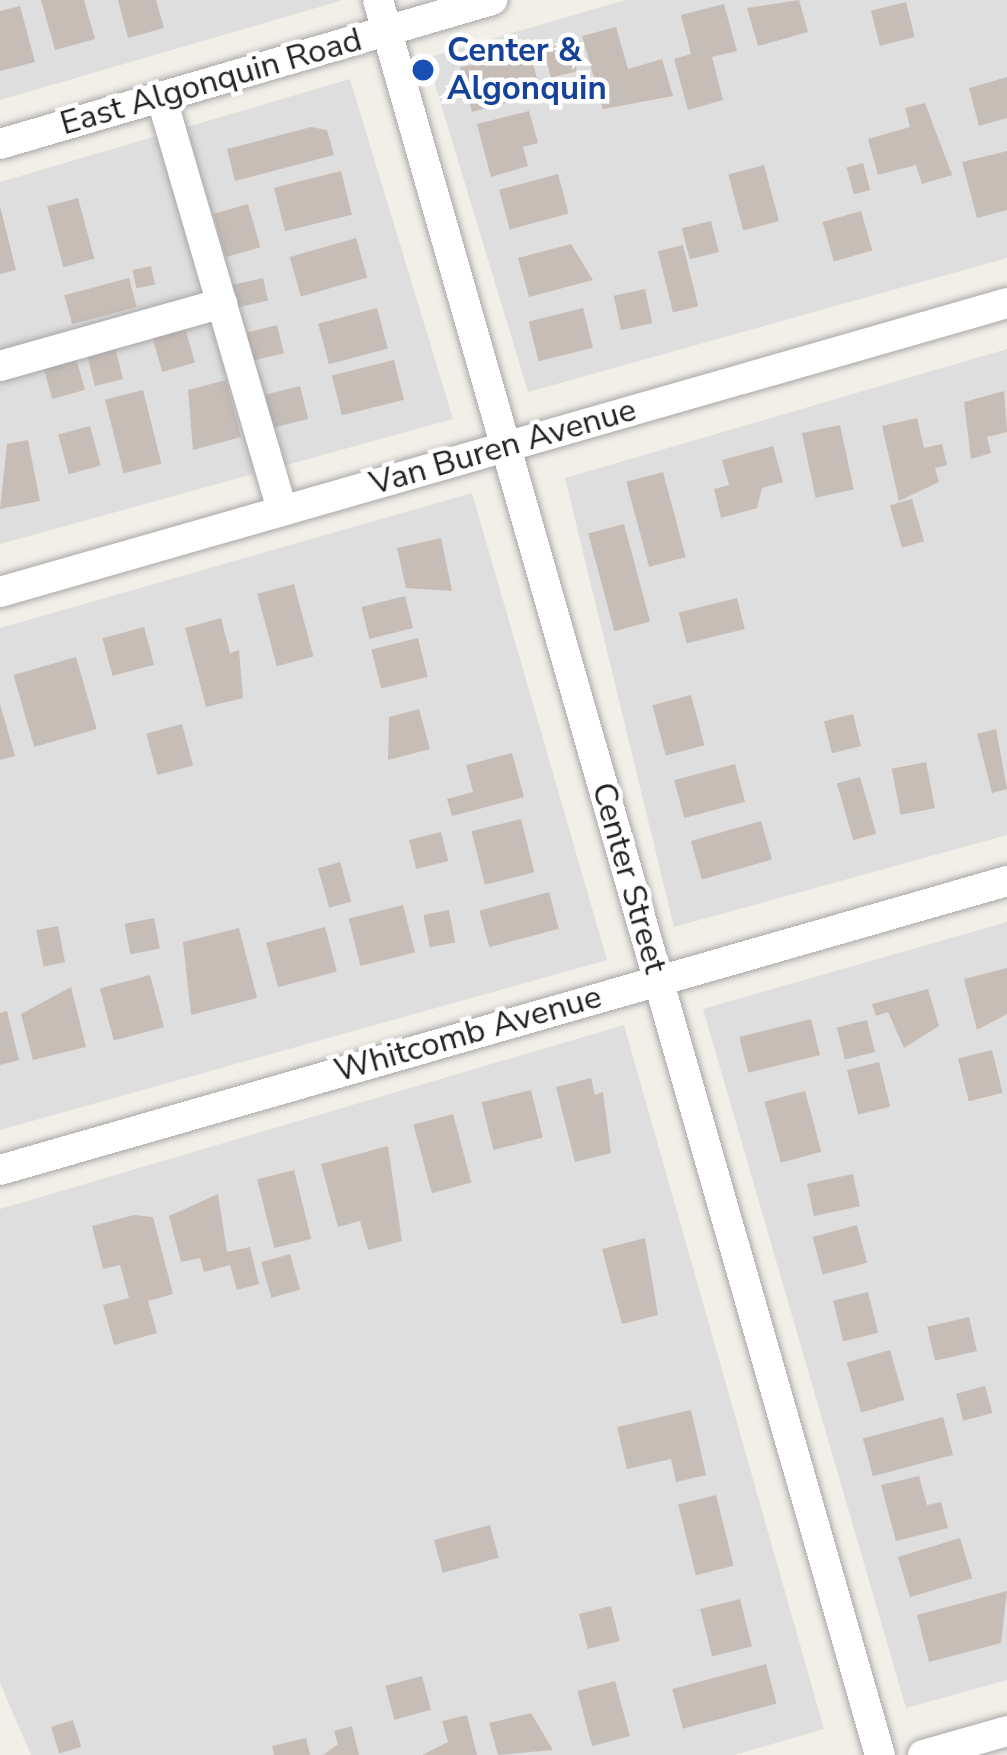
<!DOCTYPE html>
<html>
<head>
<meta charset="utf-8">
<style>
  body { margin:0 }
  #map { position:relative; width:1007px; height:1755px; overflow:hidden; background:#f2eee8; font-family:"Nunito Sans",sans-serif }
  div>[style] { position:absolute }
  .residential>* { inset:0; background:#dfdede }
  .building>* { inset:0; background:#c7bdb7; transform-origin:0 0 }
  .roads { filter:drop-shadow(0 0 3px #a8a8a8) drop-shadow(0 0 3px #a8a8a8) }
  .minor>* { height:30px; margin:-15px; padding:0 15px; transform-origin:15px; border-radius:15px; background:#fff }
  .dots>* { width:33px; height:33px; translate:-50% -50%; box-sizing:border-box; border:6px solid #fff; border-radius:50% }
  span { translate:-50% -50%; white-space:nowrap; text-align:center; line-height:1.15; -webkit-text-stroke:9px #fff; paint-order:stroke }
  .transit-label { font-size:33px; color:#164399; font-weight:700 }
  .left { translate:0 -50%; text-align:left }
  .street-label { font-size:33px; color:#212121 }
</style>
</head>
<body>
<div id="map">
  <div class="residential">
    <div style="clip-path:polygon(0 0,339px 0,340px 1px,0 100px)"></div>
    <div style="clip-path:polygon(625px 0,1007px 0,1007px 258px,528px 392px,427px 58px)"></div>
    <div style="clip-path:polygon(350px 79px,453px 419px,0 544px,0 182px)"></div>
    <div style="clip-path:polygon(1007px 349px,1007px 835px,674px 927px,565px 478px)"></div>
    <div style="clip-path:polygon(472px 493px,607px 960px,0 1130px,0 628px)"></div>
    <div style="clip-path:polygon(1007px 922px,1007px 1680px,906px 1708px,703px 1009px)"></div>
    <div style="clip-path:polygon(624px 1025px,824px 1729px,735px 1755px,31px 1755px,0 1683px,0 1209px)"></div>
  </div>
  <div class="building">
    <div style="clip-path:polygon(41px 0,84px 0,95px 39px,55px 50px)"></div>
    <div style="clip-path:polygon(118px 0,156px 0,164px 28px,128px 38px)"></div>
    <div style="clip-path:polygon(799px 0,808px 32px,758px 46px,747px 8px)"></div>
    <div style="left:906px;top:2px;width:36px;height:36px;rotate:76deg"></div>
    <div style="clip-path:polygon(724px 4px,737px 51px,712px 57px,723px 100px,688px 110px,674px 59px,691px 54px,681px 15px)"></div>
    <div style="clip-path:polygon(20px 6px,35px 62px,0 71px,0 11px)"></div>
    <div style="clip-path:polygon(616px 27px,628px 69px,662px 59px,673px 96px,603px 109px,582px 36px)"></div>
    <div style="left:570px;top:43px;width:29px;height:27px;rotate:76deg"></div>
    <div style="clip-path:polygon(531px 56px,541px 94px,472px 112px,460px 67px)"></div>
    <div style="clip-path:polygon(1007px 77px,1007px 118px,979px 126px,969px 88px)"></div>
    <div style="clip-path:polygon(925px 103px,952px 175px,922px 184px,916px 165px,878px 175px,868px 139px,910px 127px,905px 108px)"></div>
    <div style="clip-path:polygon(529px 111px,538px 143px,523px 147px,528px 166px,491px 177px,477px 124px)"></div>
    <div style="clip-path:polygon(311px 127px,327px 130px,334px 155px,235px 181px,227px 149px)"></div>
    <div style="clip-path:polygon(1007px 151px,1007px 210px,977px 218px,962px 162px)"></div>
    <div style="left:863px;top:163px;width:28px;height:17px;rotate:75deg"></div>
    <div style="left:764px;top:165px;width:58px;height:37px;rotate:75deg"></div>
    <div style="left:341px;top:171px;width:45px;height:69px;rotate:76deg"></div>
    <div style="left:558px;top:174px;width:41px;height:61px;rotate:75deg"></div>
    <div style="left:78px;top:198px;width:63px;height:32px;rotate:75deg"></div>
    <div style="left:248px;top:204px;width:45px;height:36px;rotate:74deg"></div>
    <div style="clip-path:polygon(0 206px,16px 270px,0 274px)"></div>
    <div style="left:861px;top:211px;width:41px;height:40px;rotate:74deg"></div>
    <div style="left:711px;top:221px;width:32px;height:30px;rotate:76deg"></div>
    <div style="left:356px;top:238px;width:41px;height:69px;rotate:74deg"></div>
    <div style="clip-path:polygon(571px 244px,593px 280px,529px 297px,518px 258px)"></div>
    <div style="left:683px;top:245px;width:63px;height:26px;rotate:76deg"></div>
    <div style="left:151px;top:266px;width:19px;height:19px;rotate:78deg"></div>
    <div style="left:129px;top:278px;width:30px;height:67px;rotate:75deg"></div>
    <div style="left:263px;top:278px;width:23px;height:31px;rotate:77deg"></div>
    <div style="left:645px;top:289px;width:35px;height:32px;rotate:78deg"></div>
    <div style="left:377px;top:308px;width:42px;height:61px;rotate:75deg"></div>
    <div style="left:583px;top:308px;width:41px;height:56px;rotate:76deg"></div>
    <div style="left:277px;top:325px;width:29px;height:31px;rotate:76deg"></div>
    <div style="left:185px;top:328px;width:36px;height:34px;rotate:74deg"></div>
    <div style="left:115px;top:347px;width:33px;height:29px;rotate:76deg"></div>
    <div style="left:76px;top:358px;width:33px;height:34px;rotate:74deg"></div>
    <div style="left:394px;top:360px;width:41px;height:64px;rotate:76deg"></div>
    <div style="clip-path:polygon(226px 380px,241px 437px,193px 450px,188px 390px)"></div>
    <div style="left:300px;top:386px;width:34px;height:36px;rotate:76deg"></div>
    <div style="left:143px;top:390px;width:76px;height:39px;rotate:76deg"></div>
    <div style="clip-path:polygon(1004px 391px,1007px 432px,987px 437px,991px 453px,971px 459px,964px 402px)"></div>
    <div style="clip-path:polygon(917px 418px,924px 448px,942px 444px,947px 465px,935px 468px,939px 482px,899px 501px,882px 426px)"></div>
    <div style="left:840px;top:425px;width:66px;height:39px;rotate:78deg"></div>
    <div style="left:90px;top:426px;width:41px;height:33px;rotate:75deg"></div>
    <div style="clip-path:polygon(28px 440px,40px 501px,0 509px,7px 444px)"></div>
    <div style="clip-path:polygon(773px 446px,783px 482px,762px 488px,757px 508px,721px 518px,714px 489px,729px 485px,722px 460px)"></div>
    <div style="left:663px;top:472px;width:88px;height:38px;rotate:75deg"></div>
    <div style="left:912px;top:499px;width:44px;height:23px;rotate:74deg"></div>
    <div style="left:624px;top:524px;width:101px;height:37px;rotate:75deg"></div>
    <div style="clip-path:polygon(441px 538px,452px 591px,406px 588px,397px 548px)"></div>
    <div style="left:294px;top:584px;width:75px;height:38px;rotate:75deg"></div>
    <div style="left:405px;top:596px;width:33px;height:45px;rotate:76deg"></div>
    <div style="left:737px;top:598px;width:32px;height:60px;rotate:76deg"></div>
    <div style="clip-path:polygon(221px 618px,230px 653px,239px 650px,243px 698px,206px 707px,185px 628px)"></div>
    <div style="left:144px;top:627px;width:39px;height:43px;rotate:75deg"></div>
    <div style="left:418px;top:638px;width:40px;height:48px;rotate:76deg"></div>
    <div style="left:76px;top:657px;width:75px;height:65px;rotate:74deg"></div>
    <div style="left:691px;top:695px;width:52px;height:40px;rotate:75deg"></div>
    <div style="clip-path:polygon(0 704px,15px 756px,0 760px)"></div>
    <div style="clip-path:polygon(419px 709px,430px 749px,388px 760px,389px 717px)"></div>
    <div style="left:853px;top:714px;width:33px;height:30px;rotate:76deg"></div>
    <div style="left:182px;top:724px;width:43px;height:37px;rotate:75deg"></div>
    <div style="clip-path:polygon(996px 729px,1007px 789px,992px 793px,977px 734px)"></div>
    <div style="clip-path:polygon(512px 753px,524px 797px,452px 816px,447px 799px,473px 792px,466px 765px)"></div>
    <div style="left:926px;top:762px;width:47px;height:35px;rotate:79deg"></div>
    <div style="left:735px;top:764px;width:39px;height:63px;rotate:75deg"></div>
    <div style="left:860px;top:777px;width:59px;height:24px;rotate:74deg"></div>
    <div style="left:521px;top:819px;width:55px;height:51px;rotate:76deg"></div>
    <div style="left:761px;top:821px;width:40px;height:73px;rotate:74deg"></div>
    <div style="left:441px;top:832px;width:30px;height:33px;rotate:76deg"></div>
    <div style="left:340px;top:862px;width:41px;height:23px;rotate:74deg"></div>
    <div style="left:549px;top:892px;width:38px;height:72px;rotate:75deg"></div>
    <div style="left:403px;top:905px;width:49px;height:56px;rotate:76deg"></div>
    <div style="left:449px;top:910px;width:33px;height:26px;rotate:79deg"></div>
    <div style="left:154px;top:918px;width:31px;height:30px;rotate:79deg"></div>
    <div style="left:58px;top:926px;width:37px;height:22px;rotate:79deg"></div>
    <div style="left:325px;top:927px;width:46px;height:61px;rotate:75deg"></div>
    <div style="clip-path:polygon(239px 928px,257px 998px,191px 1015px,183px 942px)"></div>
    <div style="clip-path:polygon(1007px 968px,1007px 1014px,977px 1030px,964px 979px)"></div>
    <div style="left:150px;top:975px;width:54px;height:52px;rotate:75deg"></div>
    <div style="clip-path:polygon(71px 987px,86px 1047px,33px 1060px,21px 1014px)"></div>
    <div style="clip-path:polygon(928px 989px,939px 1026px,904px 1048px,888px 1012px,876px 1016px,872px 1004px)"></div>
    <div style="clip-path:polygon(7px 1011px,19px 1060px,0 1065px,0 1013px)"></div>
    <div style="left:811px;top:1019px;width:37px;height:74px;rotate:76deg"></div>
    <div style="left:867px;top:1020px;width:33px;height:31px;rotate:76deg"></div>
    <div style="left:992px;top:1050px;width:44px;height:35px;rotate:76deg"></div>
    <div style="left:879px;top:1062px;width:46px;height:33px;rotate:76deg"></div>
    <div style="clip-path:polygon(591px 1078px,595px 1095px,603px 1092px,611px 1153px,575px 1162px,556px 1087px)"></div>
    <div style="left:531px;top:1090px;width:49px;height:51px;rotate:76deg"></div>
    <div style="left:805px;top:1091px;width:63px;height:42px;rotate:75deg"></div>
    <div style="left:453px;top:1114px;width:71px;height:41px;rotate:75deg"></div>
    <div style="clip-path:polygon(388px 1146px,402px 1241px,368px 1250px,360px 1221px,338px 1227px,321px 1164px)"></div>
    <div style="left:294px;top:1170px;width:71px;height:38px;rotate:76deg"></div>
    <div style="left:853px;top:1174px;width:33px;height:47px;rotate:78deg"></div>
    <div style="clip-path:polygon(218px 1194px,227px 1252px,250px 1247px,259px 1284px,237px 1290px,230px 1265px,204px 1272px,200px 1258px,181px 1262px,169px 1216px)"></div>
    <div style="clip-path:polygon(134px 1215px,153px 1217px,173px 1294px,148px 1301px,157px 1333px,114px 1345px,103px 1305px,129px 1298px,120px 1265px,103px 1269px,92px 1226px)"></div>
    <div style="left:857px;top:1225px;width:39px;height:46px;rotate:75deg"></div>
    <div style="clip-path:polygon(645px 1238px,658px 1315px,622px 1324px,602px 1249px)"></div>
    <div style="left:290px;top:1254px;width:37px;height:30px;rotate:74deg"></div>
    <div style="left:868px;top:1292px;width:42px;height:36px;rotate:76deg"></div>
    <div style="left:969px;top:1317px;width:35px;height:43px;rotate:77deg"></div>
    <div style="left:890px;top:1350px;width:52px;height:45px;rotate:74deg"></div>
    <div style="left:985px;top:1386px;width:28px;height:30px;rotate:75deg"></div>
    <div style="clip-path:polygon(691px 1410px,706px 1475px,676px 1482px,671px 1459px,627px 1469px,617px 1427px)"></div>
    <div style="left:943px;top:1417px;width:39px;height:83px;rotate:75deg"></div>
    <div style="clip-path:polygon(919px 1476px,927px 1505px,941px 1502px,948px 1528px,896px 1541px,881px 1485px)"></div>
    <div style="left:716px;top:1495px;width:73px;height:39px;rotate:76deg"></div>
    <div style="left:490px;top:1525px;width:34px;height:58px;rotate:75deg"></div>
    <div style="left:960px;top:1538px;width:42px;height:65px;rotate:73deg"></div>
    <div style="clip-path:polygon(1007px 1591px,1001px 1643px,929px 1662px,917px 1615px)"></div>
    <div style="left:740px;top:1599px;width:49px;height:41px;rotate:76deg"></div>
    <div style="left:611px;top:1606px;width:36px;height:33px;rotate:76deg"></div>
    <div style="left:766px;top:1664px;width:41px;height:97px;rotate:75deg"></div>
    <div style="left:422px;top:1676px;width:35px;height:38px;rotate:75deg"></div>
    <div style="left:615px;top:1681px;width:57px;height:39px;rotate:75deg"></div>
    <div style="clip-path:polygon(531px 1713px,553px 1750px,498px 1755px,489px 1723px)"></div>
    <div style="clip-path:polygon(467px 1715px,477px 1755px,422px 1755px,448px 1742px,442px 1721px)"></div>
    <div style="left:73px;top:1720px;width:28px;height:23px;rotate:73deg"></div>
    <div style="clip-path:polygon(352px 1726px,359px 1755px,323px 1755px,338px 1744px,334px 1731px)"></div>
    <div style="clip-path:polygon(306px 1738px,310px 1755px,274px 1755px,272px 1746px)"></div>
  </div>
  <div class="roads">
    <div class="minor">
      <div style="left:378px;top:0;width:1825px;rotate:74.04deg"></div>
      <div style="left:161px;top:96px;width:432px;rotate:73.7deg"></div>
      <div style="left:0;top:144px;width:513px;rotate:-16.31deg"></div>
      <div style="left:0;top:366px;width:231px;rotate:-15.8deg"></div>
      <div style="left:0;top:592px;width:1048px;rotate:-16.01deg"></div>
      <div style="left:0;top:1170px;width:1048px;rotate:-16.01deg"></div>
      <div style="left:923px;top:1755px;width:87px;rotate:-15.9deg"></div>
    </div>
  </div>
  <div class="dots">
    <div style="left:423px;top:70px;background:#1a4fb4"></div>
  </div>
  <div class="transit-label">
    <span class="left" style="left:447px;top:70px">Center &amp;<br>Algonquin</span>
  </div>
  <div class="street-label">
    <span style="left:211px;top:82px;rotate:-16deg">East Algonquin Road</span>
    <span style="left:503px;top:447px;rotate:-16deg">Van Buren Avenue</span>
    <span style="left:629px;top:878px;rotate:74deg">Center Street</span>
    <span style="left:468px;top:1034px;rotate:-16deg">Whitcomb Avenue</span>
  </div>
</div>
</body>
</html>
